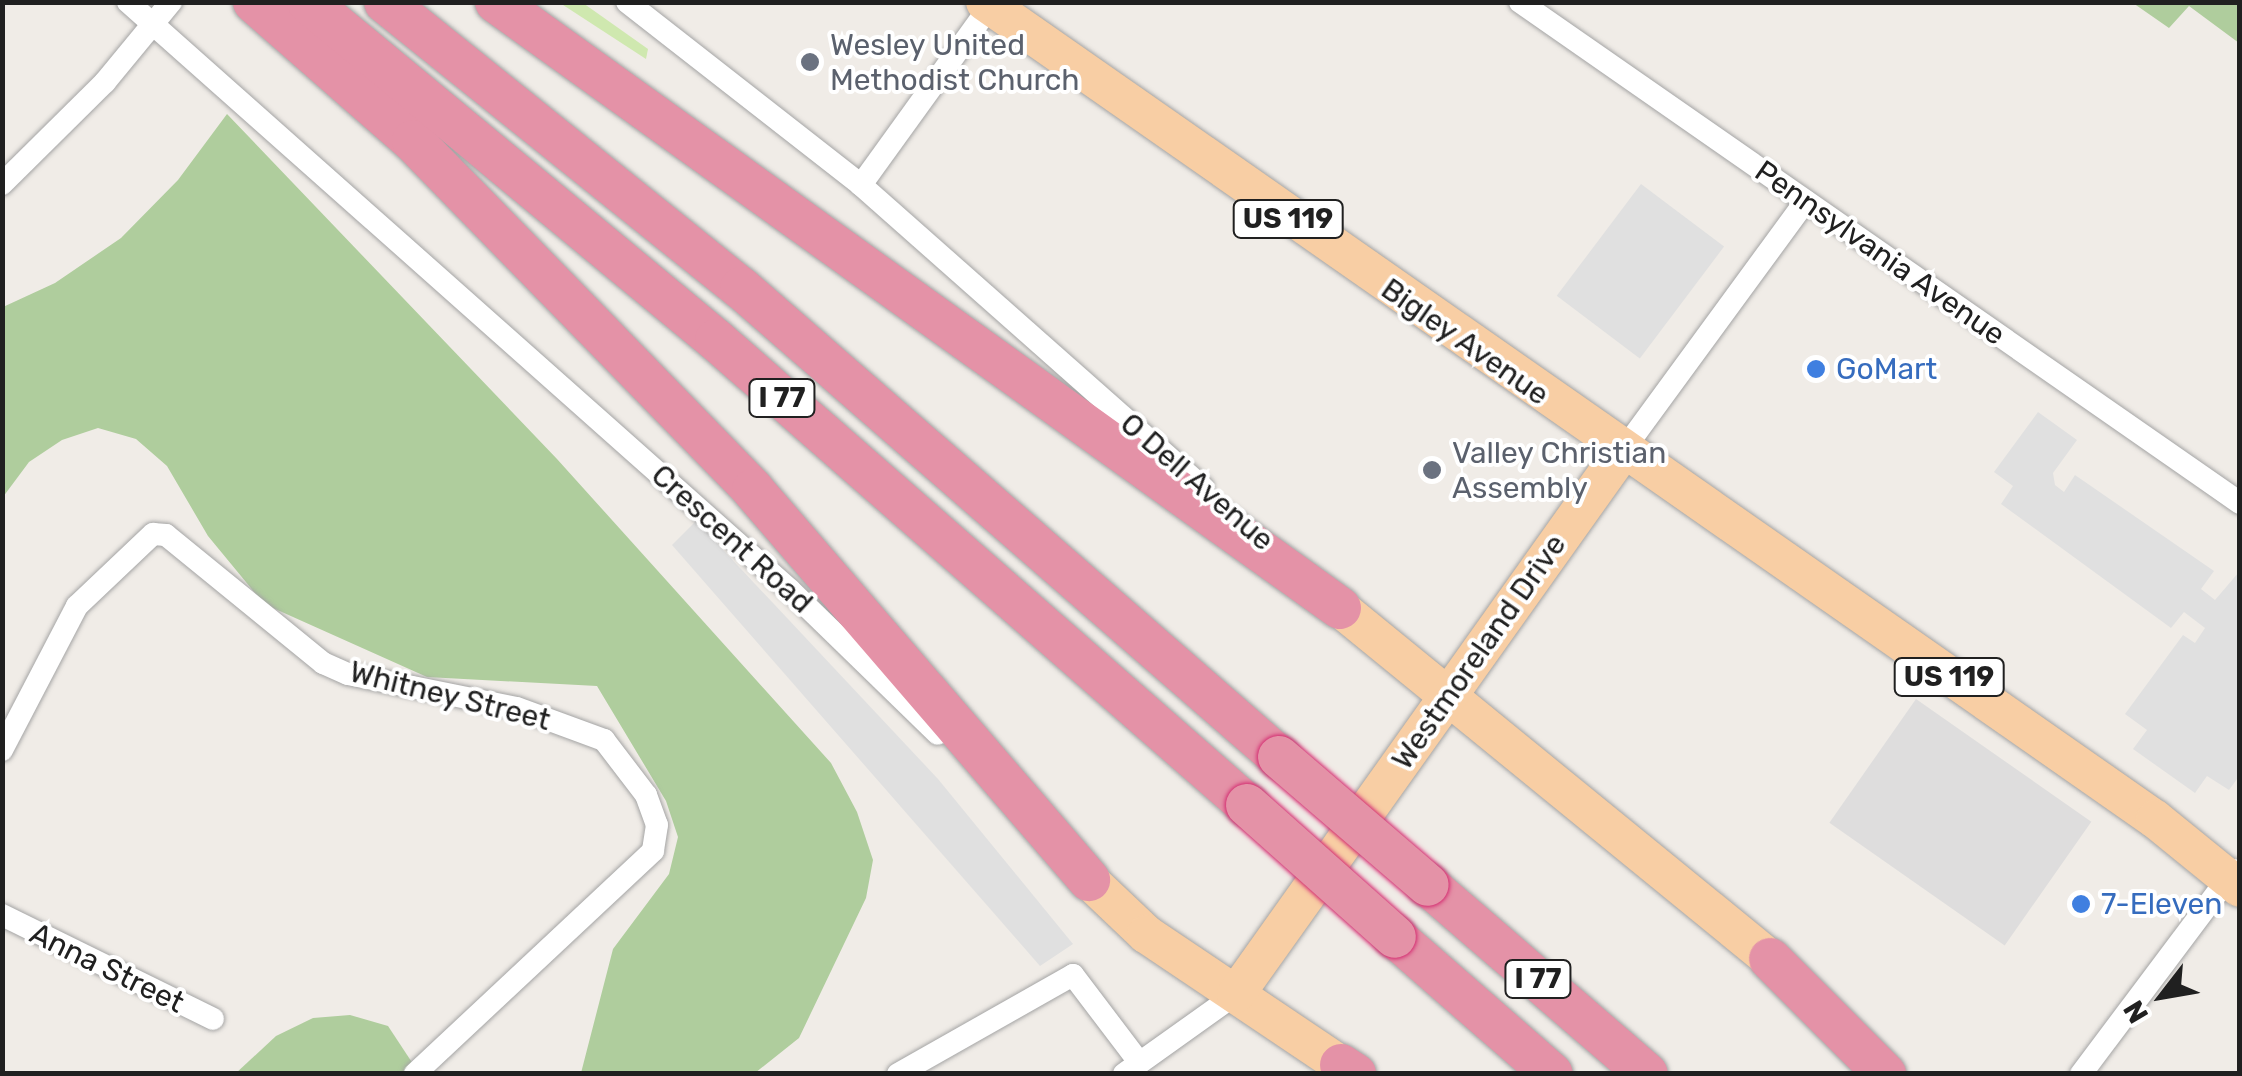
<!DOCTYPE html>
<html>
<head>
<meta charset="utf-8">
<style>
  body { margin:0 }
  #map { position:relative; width:2242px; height:1076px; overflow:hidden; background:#f0ece7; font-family:Rubik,sans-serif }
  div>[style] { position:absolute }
  .residential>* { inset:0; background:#dedddd; transform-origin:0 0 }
  .grass>* { inset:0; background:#cfe8af }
  .forest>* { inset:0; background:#afcd9d }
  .parking>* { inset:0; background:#e0e0e0; transform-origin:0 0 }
  .roads { filter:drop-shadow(0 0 2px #a4a4a4) drop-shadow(0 0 2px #a4a4a4) }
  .street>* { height:22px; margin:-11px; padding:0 11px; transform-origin:11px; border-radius:11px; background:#fff }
  .primary>* { height:38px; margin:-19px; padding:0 19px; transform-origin:19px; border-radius:19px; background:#f8cea4 }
  .highway>* { height:42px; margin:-21px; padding:0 21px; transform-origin:21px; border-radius:21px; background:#e492a7 }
  .bridges { filter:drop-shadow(0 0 2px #d42e72) drop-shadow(0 0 2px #d42e72) }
  .highway-bridge>* { height:42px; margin:-21px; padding:0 21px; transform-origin:21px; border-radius:21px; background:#e492a7 }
  .dots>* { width:28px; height:28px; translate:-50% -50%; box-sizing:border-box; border:5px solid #fff; border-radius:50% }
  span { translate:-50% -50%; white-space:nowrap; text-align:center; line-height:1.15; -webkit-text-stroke:8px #fff; paint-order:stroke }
  .shield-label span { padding:2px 8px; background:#fff; border:2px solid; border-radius:8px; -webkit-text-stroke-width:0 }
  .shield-label { font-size:28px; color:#202020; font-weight:700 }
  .worship-label { font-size:30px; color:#5b616d }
  .left { translate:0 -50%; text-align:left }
  .street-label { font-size:30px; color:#202020 }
  .shop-label { font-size:30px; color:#366cbe }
  .frame { position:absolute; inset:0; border:5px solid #202020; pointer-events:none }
  .north { position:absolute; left:2112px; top:946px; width:100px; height:100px; -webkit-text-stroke:8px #fff; paint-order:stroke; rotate:239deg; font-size:28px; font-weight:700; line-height:40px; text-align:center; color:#202020 }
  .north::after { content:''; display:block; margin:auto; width:35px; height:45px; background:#202020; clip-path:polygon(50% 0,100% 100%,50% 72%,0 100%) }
</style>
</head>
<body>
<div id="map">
  <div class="residential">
    <div style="left:1916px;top:699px;width:214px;height:151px;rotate:35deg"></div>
  </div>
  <div class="grass">
    <div style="clip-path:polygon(560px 3px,583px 3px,648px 49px,646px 59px)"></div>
  </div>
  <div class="forest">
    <div style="clip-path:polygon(2133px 3px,2239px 3px,2239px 43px,2189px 6px,2169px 28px)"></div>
    <div style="clip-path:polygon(227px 114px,557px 459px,831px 763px,857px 812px,873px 860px,866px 898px,799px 1038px,755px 1073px,581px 1073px,613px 949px,669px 874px,678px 837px,666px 801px,597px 686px,427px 677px,264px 604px,208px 536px,167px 466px,136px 439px,98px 428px,62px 440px,29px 462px,3px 497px,3px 307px,55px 283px,121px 238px,178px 180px)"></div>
    <div style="clip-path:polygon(350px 1015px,388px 1026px,419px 1073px,235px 1074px,276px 1036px,313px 1018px)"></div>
  </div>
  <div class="parking">
    <div style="left:1641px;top:184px;width:104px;height:140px;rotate:37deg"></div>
    <div style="clip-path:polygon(2038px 412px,2077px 440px,2053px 473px,2055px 485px,2064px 492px,2075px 475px,2214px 571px,2201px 589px,2215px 600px,2239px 572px,2240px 775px,2229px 790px,2207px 776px,2195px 793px,2133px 749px,2147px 730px,2125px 714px,2183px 635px,2195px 643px,2205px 628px,2184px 612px,2171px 628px,2001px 504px,2013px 486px,1994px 472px)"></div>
    <div style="clip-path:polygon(696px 521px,938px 779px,1073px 944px,1040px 966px,672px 545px)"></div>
  </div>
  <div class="roads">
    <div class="street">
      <div style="left:128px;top:2px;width:885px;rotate:41.61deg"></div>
      <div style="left:790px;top:590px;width:206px;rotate:44.2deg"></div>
      <div style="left:627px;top:2px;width:297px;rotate:38deg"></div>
      <div style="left:861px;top:185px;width:456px;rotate:41.5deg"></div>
      <div style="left:1520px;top:2px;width:877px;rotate:34.83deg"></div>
      <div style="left:2px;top:184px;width:145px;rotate:-44.7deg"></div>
      <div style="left:105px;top:82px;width:104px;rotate:-50.5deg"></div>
      <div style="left:861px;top:185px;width:226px;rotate:-54.2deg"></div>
      <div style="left:1622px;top:452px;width:311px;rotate:-53.8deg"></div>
      <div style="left:2px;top:750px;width:162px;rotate:-62.5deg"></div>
      <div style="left:77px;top:606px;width:105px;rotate:-43.5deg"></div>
      <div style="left:153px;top:534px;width:13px;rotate:4deg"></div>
      <div style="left:166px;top:535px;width:203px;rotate:39.2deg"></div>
      <div style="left:323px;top:663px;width:27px;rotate:24deg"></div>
      <div style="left:348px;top:674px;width:172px;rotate:11.4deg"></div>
      <div style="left:517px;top:708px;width:93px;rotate:20.2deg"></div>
      <div style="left:604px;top:740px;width:69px;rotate:52.6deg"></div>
      <div style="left:646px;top:795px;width:32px;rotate:70deg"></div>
      <div style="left:657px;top:825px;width:26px;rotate:99deg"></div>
      <div style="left:653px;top:851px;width:326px;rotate:136.9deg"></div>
      <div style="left:2px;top:915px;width:235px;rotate:26.2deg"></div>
      <div style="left:898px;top:1074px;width:201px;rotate:-29.5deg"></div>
      <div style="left:1073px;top:975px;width:109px;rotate:52.8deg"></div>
      <div style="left:1124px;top:1074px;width:138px;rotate:-35.5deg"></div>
      <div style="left:2081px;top:1074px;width:255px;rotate:-53.1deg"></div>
    </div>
    <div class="primary">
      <div style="left:985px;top:2px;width:1427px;rotate:34.93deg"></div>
      <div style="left:2155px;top:819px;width:109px;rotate:39.1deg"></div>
      <div style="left:1340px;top:608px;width:555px;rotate:39.22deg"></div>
      <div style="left:1089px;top:880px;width:79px;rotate:43.5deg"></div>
      <div style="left:1146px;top:934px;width:235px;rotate:33.9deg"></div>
      <div style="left:1236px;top:994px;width:665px;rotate:-54.54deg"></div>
    </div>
    <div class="highway">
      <div style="left:254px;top:2px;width:211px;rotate:41.2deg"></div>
      <div style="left:413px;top:141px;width:487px;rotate:45.7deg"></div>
      <div style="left:753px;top:490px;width:515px;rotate:49.25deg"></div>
      <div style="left:308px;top:2px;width:530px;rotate:39.64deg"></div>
      <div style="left:716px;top:340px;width:706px;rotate:41.21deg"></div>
      <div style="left:385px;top:2px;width:457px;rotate:38.8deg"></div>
      <div style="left:741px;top:288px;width:714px;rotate:41.08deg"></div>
      <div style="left:496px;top:2px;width:1039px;rotate:35.68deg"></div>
      <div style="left:1428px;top:885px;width:289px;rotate:40.8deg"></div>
      <div style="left:1395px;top:937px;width:208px;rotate:41.1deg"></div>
      <div style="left:1770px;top:959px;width:163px;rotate:45deg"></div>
      <div style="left:1341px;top:1065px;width:17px;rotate:33deg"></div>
    </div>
  </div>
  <div class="bridges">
    <div class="highway-bridge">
      <div style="left:1279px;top:757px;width:196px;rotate:40.7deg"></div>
      <div style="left:1247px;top:805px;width:198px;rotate:41.7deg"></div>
    </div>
  </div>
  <div class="dots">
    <div style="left:810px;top:62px;background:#6b7280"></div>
    <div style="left:1816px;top:369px;background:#3f7fe0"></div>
    <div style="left:1432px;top:470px;background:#6b7280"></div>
    <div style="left:2081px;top:904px;background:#3f7fe0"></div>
  </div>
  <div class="shield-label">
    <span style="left:1288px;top:219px">US 119</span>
    <span style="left:782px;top:398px">I 77</span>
    <span style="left:1949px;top:677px">US 119</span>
    <span style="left:1538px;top:979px">I 77</span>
  </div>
  <div class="worship-label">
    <span class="left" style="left:830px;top:62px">Wesley United<br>Methodist Church</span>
    <span class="left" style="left:1452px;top:470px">Valley Christian<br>Assembly</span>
  </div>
  <div class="street-label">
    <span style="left:1880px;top:253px;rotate:35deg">Pennsylvania Avenue</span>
    <span style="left:1465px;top:342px;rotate:35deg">Bigley Avenue</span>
    <span style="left:1197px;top:482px;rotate:41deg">O Dell Avenue</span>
    <span style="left:732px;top:539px;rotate:42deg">Crescent Road</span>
    <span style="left:1479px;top:652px;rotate:-55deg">Westmoreland Drive</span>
    <span style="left:450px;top:696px;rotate:14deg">Whitney Street</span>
    <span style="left:107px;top:968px;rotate:26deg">Anna Street</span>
  </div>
  <div class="shop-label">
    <span class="left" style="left:1836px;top:369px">GoMart</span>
    <span class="left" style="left:2101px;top:904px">7-Eleven</span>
  </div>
  <div class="frame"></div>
  <div class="north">N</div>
</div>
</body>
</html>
